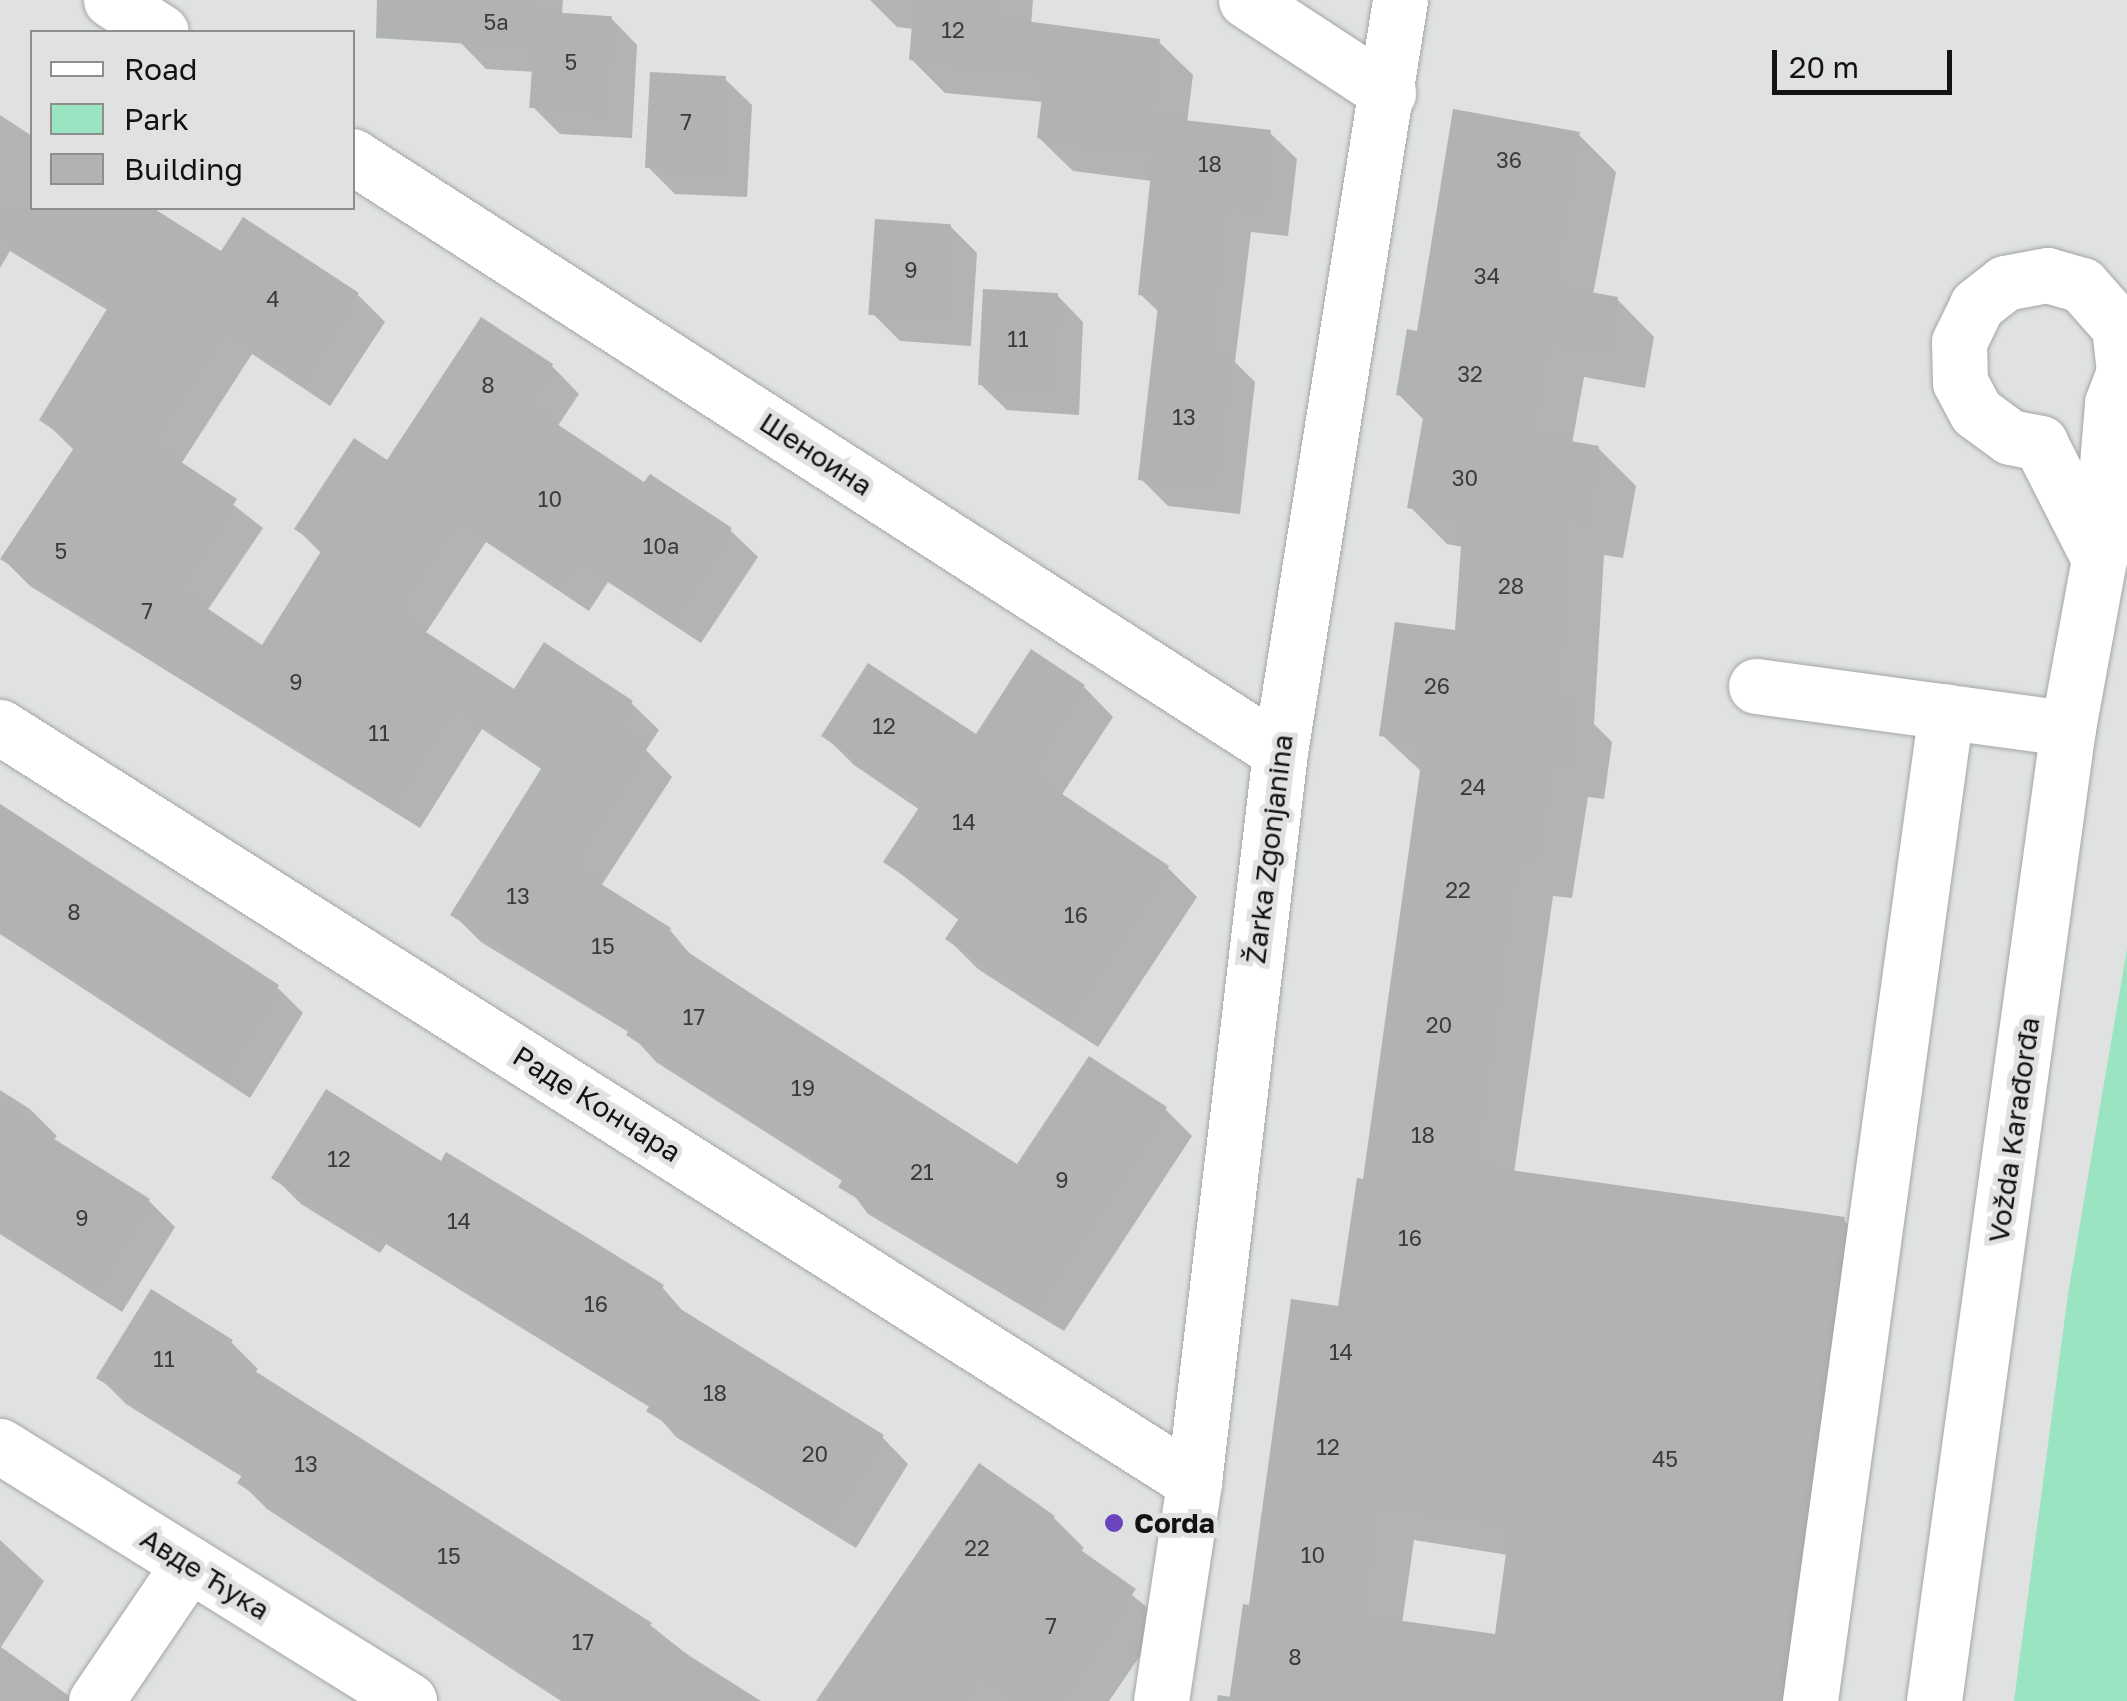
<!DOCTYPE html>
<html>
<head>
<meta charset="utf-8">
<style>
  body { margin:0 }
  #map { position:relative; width:2127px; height:1701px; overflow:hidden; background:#dfe2e0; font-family:"Golos Text",sans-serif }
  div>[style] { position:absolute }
  .green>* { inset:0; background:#9ae4c1 }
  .shadow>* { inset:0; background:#0003 }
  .building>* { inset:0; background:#b0b3b1; transform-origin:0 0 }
  .roads { filter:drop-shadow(0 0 2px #a3a6a4) drop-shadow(0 0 2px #a3a6a4) }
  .minor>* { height:55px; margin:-27.5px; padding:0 27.5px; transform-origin:27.5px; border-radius:27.5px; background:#fff }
  .dots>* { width:28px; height:28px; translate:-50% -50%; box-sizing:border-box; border:5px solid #dfe2e0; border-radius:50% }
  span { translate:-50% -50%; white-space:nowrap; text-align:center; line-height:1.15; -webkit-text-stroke:10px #dfe2e0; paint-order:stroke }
  .number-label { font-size:22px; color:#3a3b3a }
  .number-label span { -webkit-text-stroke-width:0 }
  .street-label { font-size:28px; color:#121313 }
  .poi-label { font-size:28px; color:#121313; font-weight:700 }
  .left { translate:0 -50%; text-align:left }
  .legend { position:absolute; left:30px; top:30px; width:325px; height:180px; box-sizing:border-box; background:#dfe2e0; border:2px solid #8d8f8e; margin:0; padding:12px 18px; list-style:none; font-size:30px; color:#121313 }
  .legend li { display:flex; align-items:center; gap:20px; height:50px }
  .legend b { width:50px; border:2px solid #8d8f8e }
  .scale { position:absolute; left:1772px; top:50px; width:180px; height:45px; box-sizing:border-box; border:5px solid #121313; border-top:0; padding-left:12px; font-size:30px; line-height:35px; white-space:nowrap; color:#121313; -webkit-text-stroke:8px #dfe2e0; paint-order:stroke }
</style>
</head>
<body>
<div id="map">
  <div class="green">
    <div style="clip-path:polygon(2127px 949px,2127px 1701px,2014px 1701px,2068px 1294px)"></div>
  </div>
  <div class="shadow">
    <div style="clip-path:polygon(462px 0,563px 0,562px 15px,611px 18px,637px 45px,632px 138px,560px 134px,533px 107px,535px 72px,486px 69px,460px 42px)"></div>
    <div style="clip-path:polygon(870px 0,1033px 0,1031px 25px,1159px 42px,1193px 75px,1187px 123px,1270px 133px,1297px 159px,1288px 236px,1251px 232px,1235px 362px,1255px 382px,1240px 514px,1168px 506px,1141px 479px,1160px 313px,1140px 294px,1152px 181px,1073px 171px,1039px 138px,1044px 102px,945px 93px,911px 59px,914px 29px,897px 27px)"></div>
    <div style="clip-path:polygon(725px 79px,752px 105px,747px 197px,675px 194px,648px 167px)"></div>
    <div style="clip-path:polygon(0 115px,32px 136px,32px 208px,148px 208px,222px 254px,358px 295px,385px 322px,330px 406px,252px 354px,181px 464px,263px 528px,207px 611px,263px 649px,322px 554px,297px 529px,388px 464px,482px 320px,552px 366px,579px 394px,557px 427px,645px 485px,730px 530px,758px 557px,701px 643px,608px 582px,589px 611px,486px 542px,425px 634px,514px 693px,631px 703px,659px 730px,646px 750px,672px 777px,601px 886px,670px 930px,695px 960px,1018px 1167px,1165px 1109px,1192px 1136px,1064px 1331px,868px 1214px,844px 1182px,656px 1062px,630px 1033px,481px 942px,453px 914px,543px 770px,482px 729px,420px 828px,30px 586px,3px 559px,75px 451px,42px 419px,109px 311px,10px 251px,0 268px)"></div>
    <div style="clip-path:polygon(evenodd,1578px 134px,1616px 172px,1593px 295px,1617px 299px,1654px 337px,1645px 388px,1584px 377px,1572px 444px,1598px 448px,1636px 486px,1623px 558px,1604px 555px,1594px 724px,1612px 742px,1604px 799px,1588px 797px,1572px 898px,1553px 896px,1514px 1173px,1843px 1219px,1881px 1257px,1820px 1701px,1217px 1701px,1218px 1695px,1232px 1697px,1252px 1608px,1341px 1308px,1365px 1182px,1423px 773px,1382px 735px,1457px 633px,1463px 547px,1447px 544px,1410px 507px,1425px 421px,1398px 394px,1419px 334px,1578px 134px,1414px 1540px,1508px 1555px,1497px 1637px,1402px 1624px,1414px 1540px)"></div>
    <div style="clip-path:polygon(950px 226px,977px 253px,971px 346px,900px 341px,873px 314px)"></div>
    <div style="clip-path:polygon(1057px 295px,1083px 322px,1079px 415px,1007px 410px,980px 384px)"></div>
    <div style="clip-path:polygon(1084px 687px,1113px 717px,1061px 796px,1167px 867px,1197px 897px,1098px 1047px,978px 969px,948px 939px,960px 921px,886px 862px,920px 810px,854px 765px,824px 735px,977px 737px)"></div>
    <div style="clip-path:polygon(0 804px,277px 987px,303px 1013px,250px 1098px,0 934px)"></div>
    <div style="clip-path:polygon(0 1090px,30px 1109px,57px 1136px,53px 1141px,149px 1201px,175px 1227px,122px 1312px,0 1234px)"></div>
    <div style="clip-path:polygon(441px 1164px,662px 1287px,687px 1316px,882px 1437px,908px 1464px,856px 1548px,676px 1437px,651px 1408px,386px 1244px,380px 1253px,301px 1204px,274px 1177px)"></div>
    <div style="clip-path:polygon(231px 1342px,258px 1369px,254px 1374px,650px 1625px,746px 1701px,561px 1701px,267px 1509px,241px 1483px,244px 1478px,126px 1404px,99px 1377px)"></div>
    <div style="clip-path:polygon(979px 1467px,1054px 1518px,1084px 1548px,1080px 1553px,1164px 1621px,1109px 1701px,819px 1701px)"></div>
    <div style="clip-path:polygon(0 1540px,44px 1581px,1px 1647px,76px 1701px,0 1701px)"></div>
  </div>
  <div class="building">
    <div style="clip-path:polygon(377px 0,535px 0,533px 48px,376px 38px)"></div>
    <div style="clip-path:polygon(914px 0,997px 0,995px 17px,1160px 39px,1145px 152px,1037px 138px,1045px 73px,909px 60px)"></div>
    <div style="left:536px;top:11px;width:76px;height:97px;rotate:4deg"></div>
    <div style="left:650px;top:72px;width:76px;height:96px;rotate:3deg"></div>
    <div style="clip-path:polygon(evenodd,1453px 109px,1580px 132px,1551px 285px,1618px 297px,1608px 352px,1548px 341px,1530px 434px,1599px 446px,1586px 522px,1568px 519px,1557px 699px,1576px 702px,1568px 762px,1551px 760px,1535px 862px,1516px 859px,1474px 1165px,1845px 1217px,1779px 1701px,1229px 1701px,1243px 1604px,1249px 1605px,1291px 1299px,1338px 1306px,1357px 1178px,1363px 1179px,1424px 742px,1379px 736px,1395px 622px,1455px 630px,1463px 518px,1407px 508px,1426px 401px,1396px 395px,1407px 329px,1417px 331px,1453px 109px,1377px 1504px,1510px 1524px,1495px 1634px,1361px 1615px,1377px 1504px)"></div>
    <div style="clip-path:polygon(1157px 117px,1271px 130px,1262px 211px,1225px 206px,1208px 351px,1230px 353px,1214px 488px,1138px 480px,1159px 297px,1138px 295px)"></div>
    <div style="clip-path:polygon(0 208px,153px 208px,221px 251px,243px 217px,359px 293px,302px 380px,224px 329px,151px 442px,237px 499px,177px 588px,262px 645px,323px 548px,294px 529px,354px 438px,387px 460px,481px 317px,553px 364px,527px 404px,644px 482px,650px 474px,732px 528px,673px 618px,580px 557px,561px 586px,458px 517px,395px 612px,514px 689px,544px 642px,633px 701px,616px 727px,647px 748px,571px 865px,671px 928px,665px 937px,761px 1000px,1017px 1164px,1089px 1056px,1167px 1107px,1036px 1306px,838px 1187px,845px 1176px,626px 1035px,631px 1026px,450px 915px,544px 764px,454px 704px,392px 803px,0 559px,76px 445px,39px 420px,110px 304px,0 235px)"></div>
    <div style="left:875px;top:219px;width:76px;height:96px;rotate:4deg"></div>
    <div style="left:983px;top:289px;width:75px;height:96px;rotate:3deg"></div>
    <div style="clip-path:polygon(1031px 649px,1085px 685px,1028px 771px,1169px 866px,1067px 1019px,945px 939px,962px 914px,883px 862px,922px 803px,821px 736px,868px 663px,976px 734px)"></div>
    <div style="clip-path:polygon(0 804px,279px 985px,224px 1074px,0 927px)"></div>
    <div style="clip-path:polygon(326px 1089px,441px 1161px,446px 1152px,583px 1235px,664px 1285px,658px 1295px,884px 1435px,828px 1524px,646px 1411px,653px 1401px,473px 1289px,358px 1219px,352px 1229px,271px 1178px)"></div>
    <div style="clip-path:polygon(0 1105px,150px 1199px,95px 1288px,0 1228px)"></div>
    <div style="clip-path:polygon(151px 1289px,233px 1340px,225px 1352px,652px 1623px,647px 1629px,761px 1701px,578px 1701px,237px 1483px,245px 1471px,96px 1378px)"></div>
    <div style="clip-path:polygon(979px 1463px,1055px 1516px,1048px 1527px,1136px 1589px,1059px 1701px,1021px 1701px,980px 1673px,962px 1701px,816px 1701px)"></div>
  </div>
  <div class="roads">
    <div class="minor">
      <div style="left:111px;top:0;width:59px;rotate:32.6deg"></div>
      <div style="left:1246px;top:0;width:170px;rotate:33.2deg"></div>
      <div style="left:352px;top:156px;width:1103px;rotate:32.71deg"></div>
      <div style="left:1756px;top:686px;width:315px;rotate:7.7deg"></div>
      <div style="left:0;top:727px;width:1413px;rotate:32.31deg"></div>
      <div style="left:0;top:1446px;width:482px;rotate:31.9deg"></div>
      <div style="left:96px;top:1701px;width:166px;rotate:-55.8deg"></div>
      <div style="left:1161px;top:1701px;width:221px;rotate:-81.4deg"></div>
      <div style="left:1194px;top:1482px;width:735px;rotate:-83.28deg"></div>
      <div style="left:1280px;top:752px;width:762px;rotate:-80.93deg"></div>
      <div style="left:1810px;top:1701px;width:999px;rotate:-82.18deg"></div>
      <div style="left:1934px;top:1701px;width:982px;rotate:-82.16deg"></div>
      <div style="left:2068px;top:728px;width:172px;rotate:-79.6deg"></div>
      <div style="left:2099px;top:559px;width:157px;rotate:-85.2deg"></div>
      <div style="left:2112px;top:403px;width:33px;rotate:-69deg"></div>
      <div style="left:2124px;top:372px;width:45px;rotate:-96.3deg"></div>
      <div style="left:2119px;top:327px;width:56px;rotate:-131.4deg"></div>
      <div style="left:2082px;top:285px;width:36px;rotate:-164deg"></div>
      <div style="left:2047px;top:275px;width:43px;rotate:169.2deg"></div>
      <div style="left:2005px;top:283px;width:36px;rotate:142deg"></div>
      <div style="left:1977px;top:305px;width:41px;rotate:115.9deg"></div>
      <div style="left:1959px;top:342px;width:40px;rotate:88.6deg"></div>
      <div style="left:1960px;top:382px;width:34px;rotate:62deg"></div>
      <div style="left:1976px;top:412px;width:42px;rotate:36.3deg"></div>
      <div style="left:2010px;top:437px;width:31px;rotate:11deg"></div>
      <div style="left:2040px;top:443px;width:130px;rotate:63deg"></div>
    </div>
  </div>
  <div class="dots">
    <div style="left:1114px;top:1523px;background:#6b45be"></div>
  </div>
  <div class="number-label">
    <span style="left:496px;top:22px">5a</span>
    <span style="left:953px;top:30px">12</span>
    <span style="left:571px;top:62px">5</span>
    <span style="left:686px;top:122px">7</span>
    <span style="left:1509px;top:160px">36</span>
    <span style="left:1210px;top:164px">18</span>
    <span style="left:911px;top:270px">9</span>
    <span style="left:1487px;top:276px">34</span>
    <span style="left:273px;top:299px">4</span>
    <span style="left:1018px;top:339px">11</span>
    <span style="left:1470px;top:374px">32</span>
    <span style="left:488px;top:385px">8</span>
    <span style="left:1184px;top:417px">13</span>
    <span style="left:1465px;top:478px">30</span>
    <span style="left:550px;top:499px">10</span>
    <span style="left:661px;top:546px">10a</span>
    <span style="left:61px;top:551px">5</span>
    <span style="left:1511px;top:586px">28</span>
    <span style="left:147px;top:611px">7</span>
    <span style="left:296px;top:682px">9</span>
    <span style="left:1437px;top:686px">26</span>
    <span style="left:884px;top:726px">12</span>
    <span style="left:379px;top:733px">11</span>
    <span style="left:1473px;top:787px">24</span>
    <span style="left:964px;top:822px">14</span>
    <span style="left:1458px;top:890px">22</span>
    <span style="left:518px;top:896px">13</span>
    <span style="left:74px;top:912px">8</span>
    <span style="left:1076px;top:915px">16</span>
    <span style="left:603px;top:946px">15</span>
    <span style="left:694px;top:1017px">17</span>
    <span style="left:1439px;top:1025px">20</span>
    <span style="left:803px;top:1088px">19</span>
    <span style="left:1423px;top:1135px">18</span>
    <span style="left:339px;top:1159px">12</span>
    <span style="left:922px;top:1172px">21</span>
    <span style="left:1062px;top:1180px">9</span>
    <span style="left:82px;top:1218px">9</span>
    <span style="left:459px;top:1221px">14</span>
    <span style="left:1410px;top:1238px">16</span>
    <span style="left:596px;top:1304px">16</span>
    <span style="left:1341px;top:1352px">14</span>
    <span style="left:164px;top:1359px">11</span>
    <span style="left:715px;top:1393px">18</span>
    <span style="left:1328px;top:1447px">12</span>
    <span style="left:815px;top:1454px">20</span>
    <span style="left:1665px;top:1459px">45</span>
    <span style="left:306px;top:1464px">13</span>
    <span style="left:977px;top:1548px">22</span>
    <span style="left:1313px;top:1555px">10</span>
    <span style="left:449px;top:1556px">15</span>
    <span style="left:1051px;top:1626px">7</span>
    <span style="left:583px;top:1642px">17</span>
    <span style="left:1295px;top:1657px">8</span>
  </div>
  <div class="street-label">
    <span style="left:816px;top:454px;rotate:33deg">Шеноина</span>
    <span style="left:1269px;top:849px;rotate:-83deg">Žarka Zgonjanina</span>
    <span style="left:597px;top:1104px;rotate:32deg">Раде Кончара</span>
    <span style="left:2014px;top:1130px;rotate:-82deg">Vožda Karađorđa</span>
    <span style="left:205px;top:1574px;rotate:32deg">Авде Ћука</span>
  </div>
  <div class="poi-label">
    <span class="left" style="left:1134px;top:1523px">Corda</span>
  </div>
  <ul class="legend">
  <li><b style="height:12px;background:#fff"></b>Road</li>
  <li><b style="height:28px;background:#9ae4c1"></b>Park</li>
  <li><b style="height:28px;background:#b0b3b1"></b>Building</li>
  </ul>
  <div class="scale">20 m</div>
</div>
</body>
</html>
